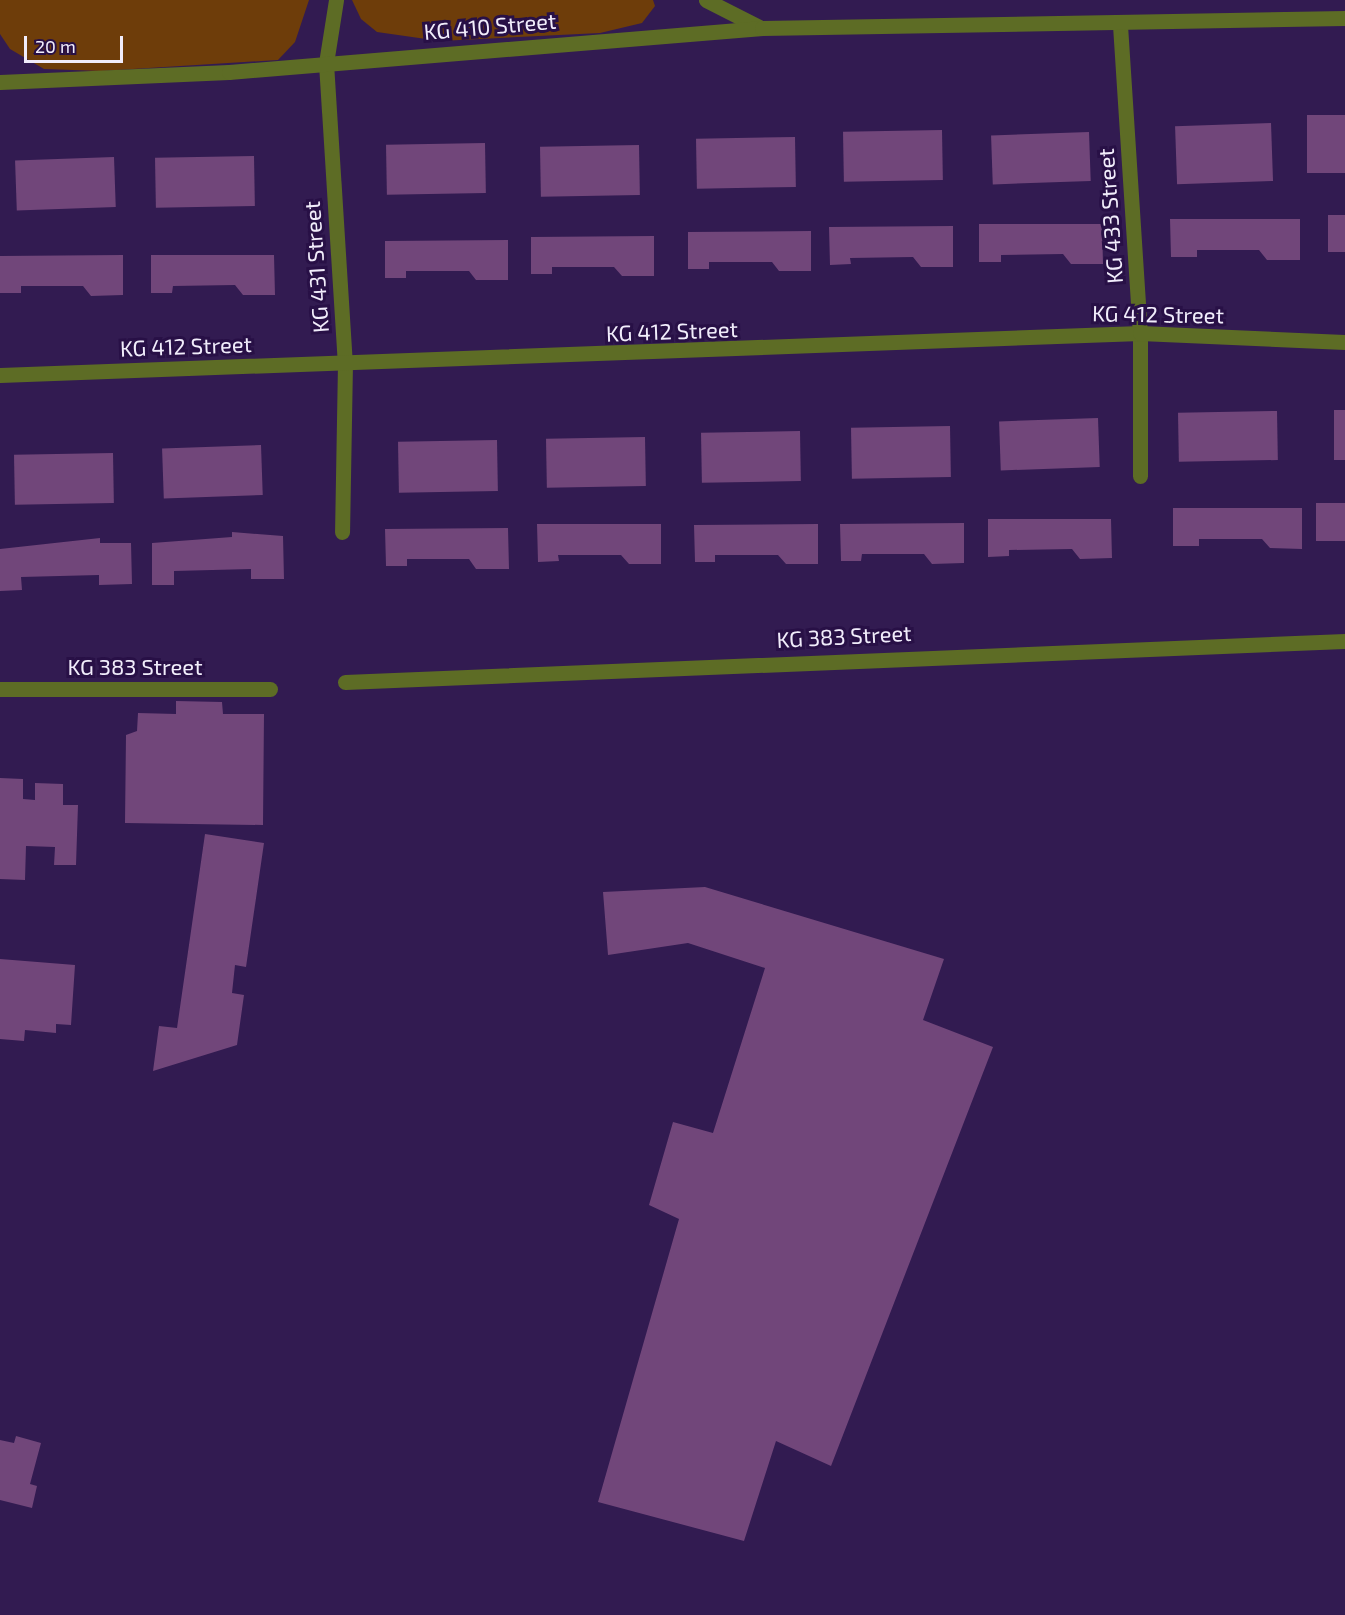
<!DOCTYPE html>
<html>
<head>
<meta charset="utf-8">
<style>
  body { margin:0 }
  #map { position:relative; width:1345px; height:1615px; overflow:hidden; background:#321b51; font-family:"Exo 2",sans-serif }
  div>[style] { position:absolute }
  .green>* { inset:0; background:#6e3d0a }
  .building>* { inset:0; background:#71467a; transform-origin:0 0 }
  .minor>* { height:15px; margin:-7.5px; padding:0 7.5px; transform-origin:7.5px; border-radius:7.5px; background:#5d6c25 }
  span { translate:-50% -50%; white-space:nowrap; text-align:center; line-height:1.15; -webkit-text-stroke:6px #281046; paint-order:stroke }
  .street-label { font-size:22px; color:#f1edfb }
  .scale { position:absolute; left:24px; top:36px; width:99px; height:27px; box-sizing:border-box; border:3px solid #f1edfb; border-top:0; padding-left:8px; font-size:18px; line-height:21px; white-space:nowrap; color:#f1edfb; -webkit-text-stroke:4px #281046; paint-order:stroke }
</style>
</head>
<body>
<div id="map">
  <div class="green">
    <div style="clip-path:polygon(0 0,309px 0,295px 42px,278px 60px,101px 71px,44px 69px,10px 49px,0 34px)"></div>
    <div style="clip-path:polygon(352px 0,653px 0,655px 6px,642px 23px,600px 33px,440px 41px,377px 32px,361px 19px)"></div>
  </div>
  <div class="building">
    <div style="left:1345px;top:115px;width:58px;height:38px;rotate:90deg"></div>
    <div style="left:1271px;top:123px;width:58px;height:96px;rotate:88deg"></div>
    <div style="left:942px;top:130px;width:50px;height:99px;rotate:89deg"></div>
    <div style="left:1089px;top:132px;width:49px;height:98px;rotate:88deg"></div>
    <div style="left:795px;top:137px;width:50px;height:99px;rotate:89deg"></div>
    <div style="left:485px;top:143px;width:50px;height:99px;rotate:89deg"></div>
    <div style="left:639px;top:145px;width:50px;height:99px;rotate:89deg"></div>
    <div style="left:254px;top:156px;width:50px;height:99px;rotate:89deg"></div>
    <div style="left:114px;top:157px;width:50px;height:99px;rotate:88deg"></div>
    <div style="left:1328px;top:215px;width:17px;height:37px"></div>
    <div style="clip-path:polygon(1170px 219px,1300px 219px,1300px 260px,1267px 260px,1259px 250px,1197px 250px,1197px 257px,1171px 257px)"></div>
    <div style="clip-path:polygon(979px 224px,1102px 224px,1103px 264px,1071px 264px,1063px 254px,1001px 255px,1001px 262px,979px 262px)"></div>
    <div style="clip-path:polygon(953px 226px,953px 267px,921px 267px,913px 257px,850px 258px,851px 264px,830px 265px,829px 227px)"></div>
    <div style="clip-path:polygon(811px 231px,811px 271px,779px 271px,772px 262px,709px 262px,709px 269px,688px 269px,688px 232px)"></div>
    <div style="clip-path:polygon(654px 236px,654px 276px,622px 276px,614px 267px,552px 267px,552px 274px,531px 274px,531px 237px)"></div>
    <div style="clip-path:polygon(508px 240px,508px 280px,476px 280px,469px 271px,406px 271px,406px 278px,385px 278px,385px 241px)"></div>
    <div style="clip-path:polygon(123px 255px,123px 295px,91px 296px,83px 286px,21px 286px,21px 293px,0 293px,0 256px)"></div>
    <div style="clip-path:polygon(151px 255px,274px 255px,275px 295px,243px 295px,235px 285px,173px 286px,172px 293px,151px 293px)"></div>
    <div style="left:1334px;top:410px;width:11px;height:50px"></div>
    <div style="left:1277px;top:411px;width:49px;height:99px;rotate:89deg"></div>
    <div style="left:1098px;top:418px;width:49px;height:99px;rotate:88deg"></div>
    <div style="left:950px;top:426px;width:51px;height:99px;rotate:89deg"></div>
    <div style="left:800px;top:431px;width:50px;height:99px;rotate:89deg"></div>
    <div style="left:645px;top:437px;width:49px;height:99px;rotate:89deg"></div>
    <div style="left:497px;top:440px;width:51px;height:99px;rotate:89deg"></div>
    <div style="left:261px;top:445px;width:50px;height:99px;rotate:88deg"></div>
    <div style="left:113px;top:453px;width:50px;height:99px;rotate:89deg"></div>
    <div style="left:1316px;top:503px;width:29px;height:38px"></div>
    <div style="clip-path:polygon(1173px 508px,1302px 508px,1302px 549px,1270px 548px,1262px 539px,1199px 539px,1199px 546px,1173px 546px)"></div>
    <div style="clip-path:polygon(988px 519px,1111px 519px,1112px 558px,1080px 559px,1072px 549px,1009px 550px,1009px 556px,988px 557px)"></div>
    <div style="clip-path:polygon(964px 523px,964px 563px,932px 564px,924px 554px,862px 554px,861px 561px,841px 561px,840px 524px)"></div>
    <div style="clip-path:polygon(537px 524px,661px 524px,661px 564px,629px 564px,621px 555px,558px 555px,559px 561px,538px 562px)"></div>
    <div style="clip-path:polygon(818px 524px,818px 564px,786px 564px,778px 555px,715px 555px,715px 562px,695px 562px,694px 525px)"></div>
    <div style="clip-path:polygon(508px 528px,509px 569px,476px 569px,469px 559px,407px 559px,407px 566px,386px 566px,385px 529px)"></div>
    <div style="clip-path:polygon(232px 532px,283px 536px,284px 579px,251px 579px,251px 569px,174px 571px,174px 585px,152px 585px,152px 543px,232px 537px)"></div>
    <div style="clip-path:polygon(100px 538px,100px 543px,131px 543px,132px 584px,99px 585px,99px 575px,21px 577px,22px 590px,0 591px,0 549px)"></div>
    <div style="clip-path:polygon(176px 701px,222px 702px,223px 714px,264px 714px,263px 825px,125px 823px,126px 735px,137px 731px,138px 713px,176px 714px)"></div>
    <div style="clip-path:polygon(0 778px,23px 779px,23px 799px,35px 800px,35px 783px,63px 784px,63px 805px,78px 805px,76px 865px,54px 865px,55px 847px,26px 846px,25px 880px,0 879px)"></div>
    <div style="clip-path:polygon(205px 834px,264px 843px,246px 967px,235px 965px,232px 993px,244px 995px,237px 1045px,153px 1071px,159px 1026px,177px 1028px)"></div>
    <div style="clip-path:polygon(705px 887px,944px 959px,923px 1020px,993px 1047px,831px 1466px,776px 1441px,744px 1541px,598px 1502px,679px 1219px,649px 1205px,673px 1122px,713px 1133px,765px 968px,688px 943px,608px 955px,603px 892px)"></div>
    <div style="clip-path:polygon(0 959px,75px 965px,71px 1025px,56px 1024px,56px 1033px,25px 1030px,24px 1041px,0 1039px)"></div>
    <div style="clip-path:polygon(16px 1436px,41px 1443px,30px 1484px,37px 1486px,32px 1508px,0 1500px,0 1440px,14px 1443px)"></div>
  </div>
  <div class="minor">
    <div style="left:336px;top:0;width:64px;rotate:99deg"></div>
    <div style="left:326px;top:63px;width:301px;rotate:86.4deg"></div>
    <div style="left:345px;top:363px;width:169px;rotate:91deg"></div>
    <div style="left:706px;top:0;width:59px;rotate:27deg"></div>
    <div style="left:1120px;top:25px;width:309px;rotate:86.3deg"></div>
    <div style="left:1140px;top:333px;width:143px;rotate:90deg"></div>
    <div style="left:0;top:82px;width:229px;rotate:-2.5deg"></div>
    <div style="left:229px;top:72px;width:535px;rotate:-4.72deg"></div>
    <div style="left:762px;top:28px;width:583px;rotate:-0.98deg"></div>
    <div style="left:0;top:375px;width:1141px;rotate:-2.11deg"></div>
    <div style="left:1140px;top:333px;width:205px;rotate:2.5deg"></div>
    <div style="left:345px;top:682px;width:1001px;rotate:-2.35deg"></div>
    <div style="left:0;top:689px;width:270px"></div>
  </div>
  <div class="street-label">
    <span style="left:490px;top:26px;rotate:-5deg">KG 410 Street</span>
    <span style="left:1110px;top:216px;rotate:-94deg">KG 433 Street</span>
    <span style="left:316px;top:267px;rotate:-94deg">KG 431 Street</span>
    <span style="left:1158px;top:314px;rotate:1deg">KG 412 Street</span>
    <span style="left:672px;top:331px;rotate:-2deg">KG 412 Street</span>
    <span style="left:186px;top:346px;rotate:-2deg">KG 412 Street</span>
    <span style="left:844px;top:636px;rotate:-3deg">KG 383 Street</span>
    <span style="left:135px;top:667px">KG 383 Street</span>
  </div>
  <div class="scale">20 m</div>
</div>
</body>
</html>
